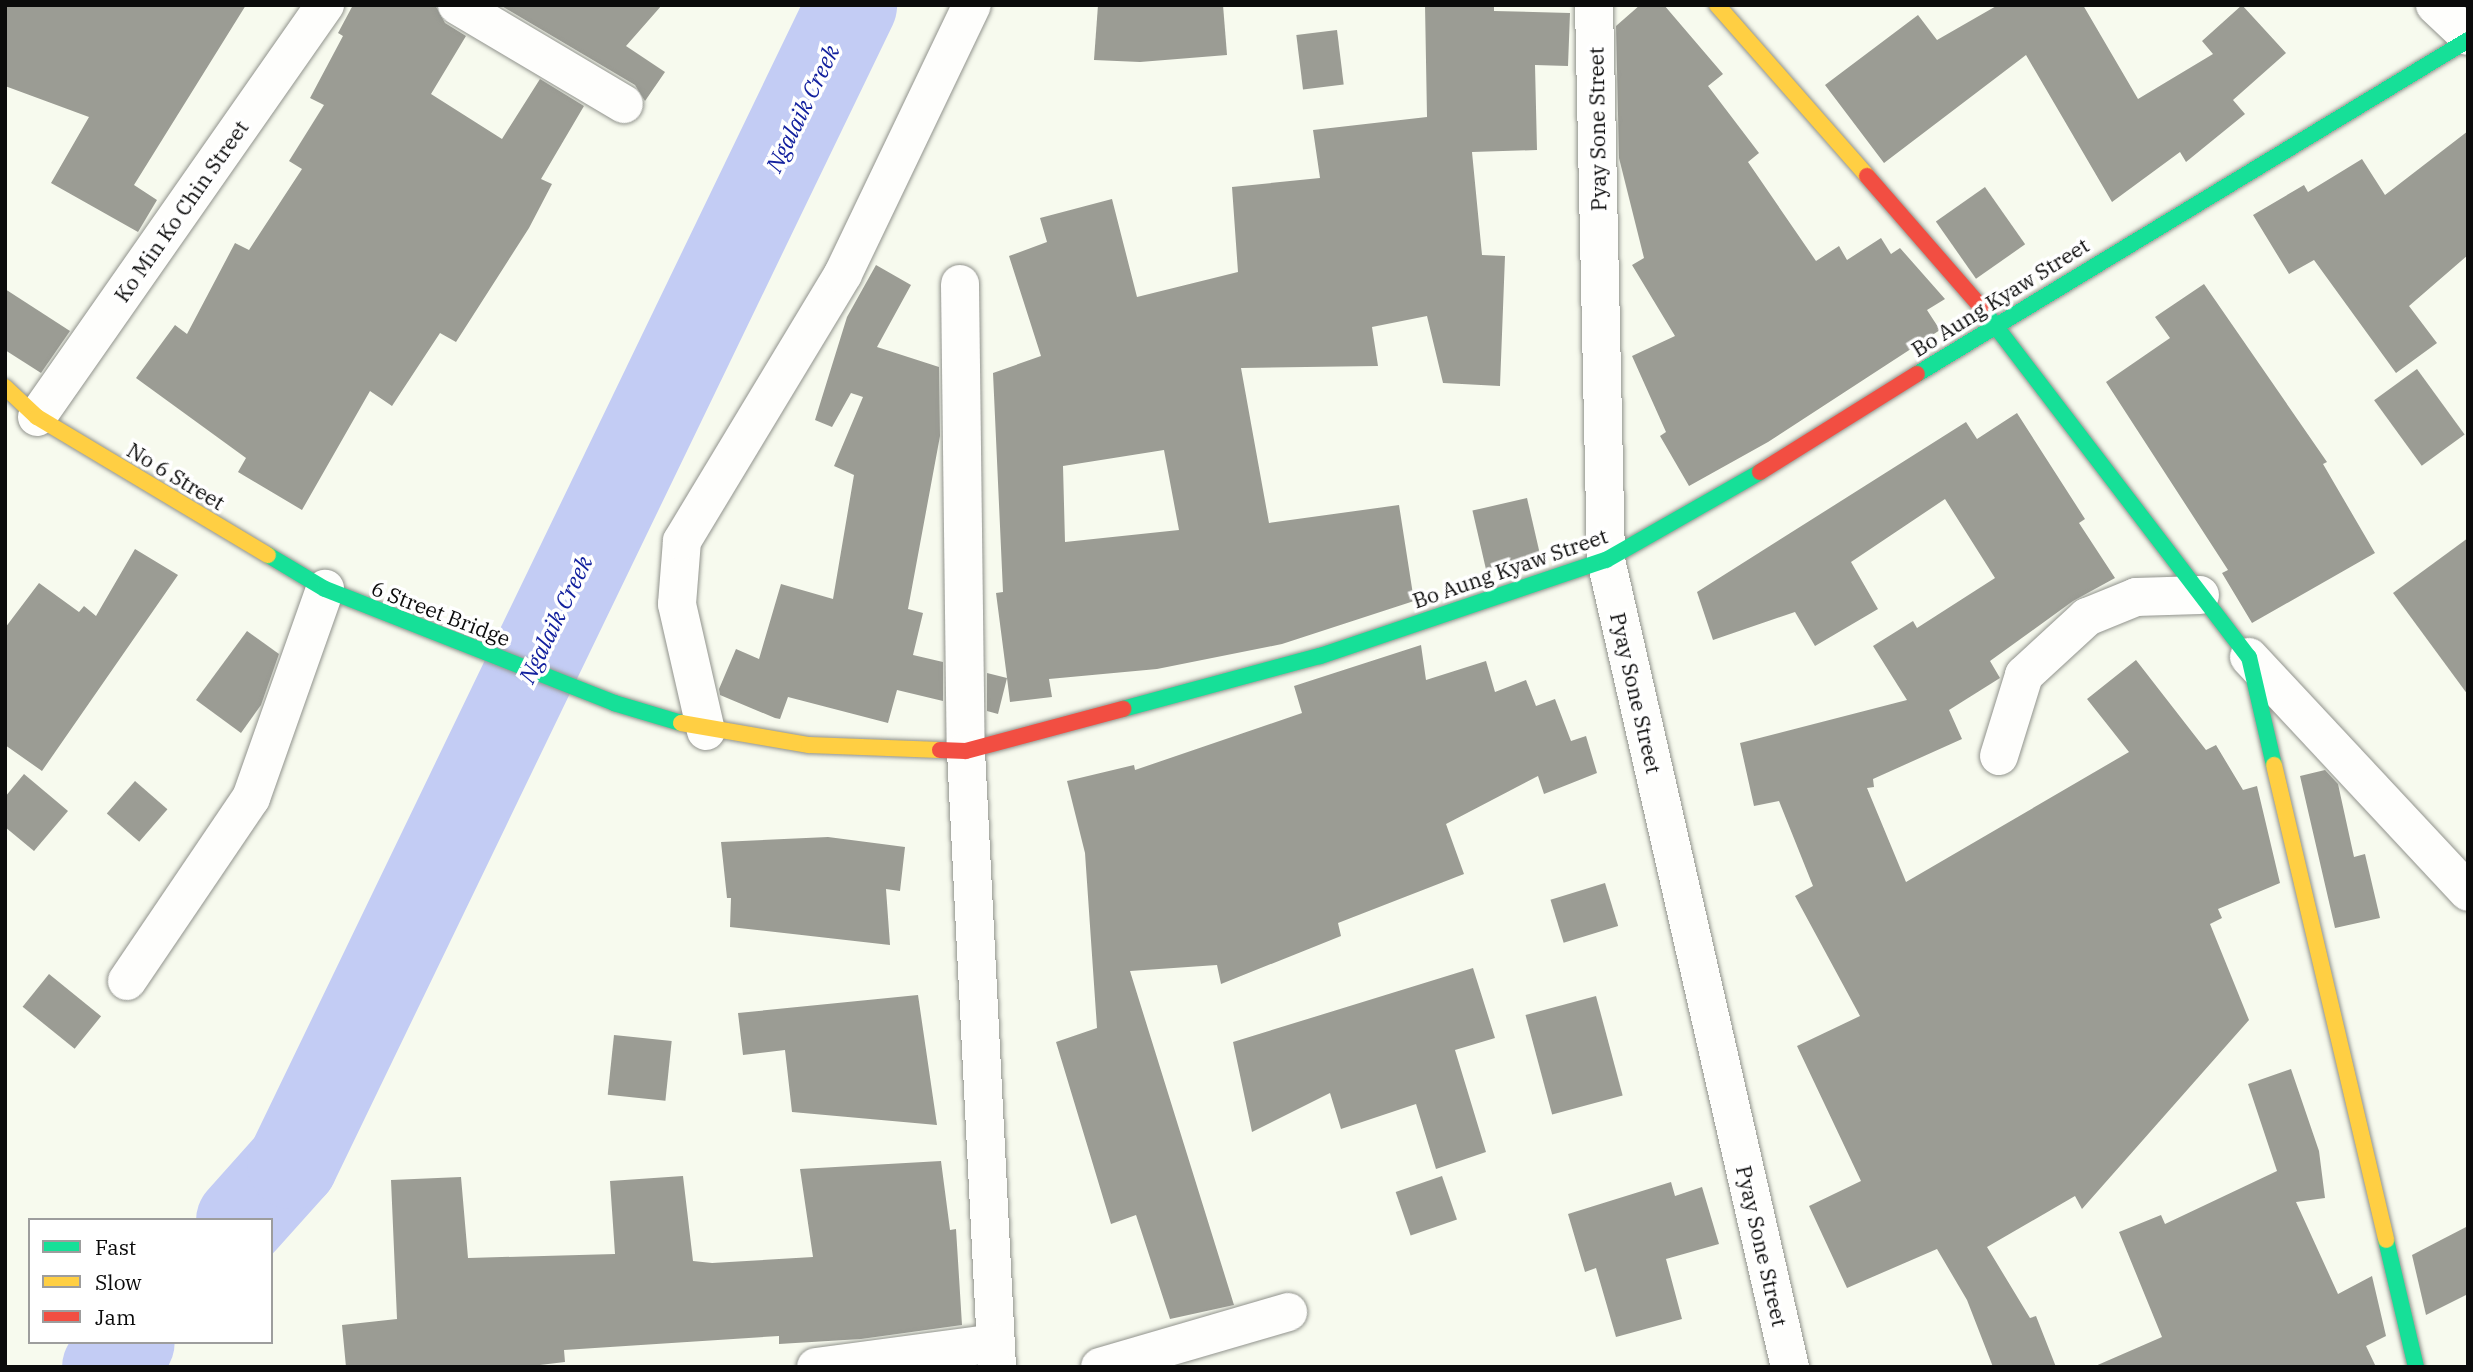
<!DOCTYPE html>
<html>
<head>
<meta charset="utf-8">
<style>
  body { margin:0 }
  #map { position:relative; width:2473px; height:1372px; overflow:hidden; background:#f7faee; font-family:"IBM Plex Serif",serif }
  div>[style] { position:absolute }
  .river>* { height:91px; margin:-45.5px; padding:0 45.5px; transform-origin:45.5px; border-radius:45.5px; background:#c3ccf4 }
  .building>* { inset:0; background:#9b9c94; transform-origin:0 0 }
  .roads { filter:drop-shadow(0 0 2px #91938d) drop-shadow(0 0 2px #91938d) }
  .street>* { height:38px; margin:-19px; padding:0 19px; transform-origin:19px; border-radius:19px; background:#fefefc }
  .fast>* { height:16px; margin:-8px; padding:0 8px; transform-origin:8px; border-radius:8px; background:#16e098 }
  .slow>* { height:16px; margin:-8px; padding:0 8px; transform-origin:8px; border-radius:8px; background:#ffcf43 }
  .jam>* { height:16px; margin:-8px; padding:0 8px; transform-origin:8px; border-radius:8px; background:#f24e42 }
  span { translate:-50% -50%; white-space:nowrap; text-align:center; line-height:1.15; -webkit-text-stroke:7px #fff; paint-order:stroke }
  .street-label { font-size:21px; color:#0b0b0b }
  .water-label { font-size:23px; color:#13219e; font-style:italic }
  .frame { position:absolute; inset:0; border:7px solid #0b0b0b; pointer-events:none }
  .legend { position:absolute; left:28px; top:1218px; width:245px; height:126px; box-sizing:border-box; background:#fff; border:2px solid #9d9d9d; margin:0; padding:9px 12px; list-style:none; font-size:21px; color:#0b0b0b }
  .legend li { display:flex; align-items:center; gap:14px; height:35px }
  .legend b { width:35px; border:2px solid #9d9d9d }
</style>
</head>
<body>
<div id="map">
  <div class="river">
    <div style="left:241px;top:1220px;width:76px;rotate:-48.2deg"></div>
    <div style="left:292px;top:1163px;width:1286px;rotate:-64.23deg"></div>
    <div style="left:107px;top:1367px;width:33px;rotate:-49deg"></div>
  </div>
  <div class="building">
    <div style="clip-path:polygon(5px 5px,246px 5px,134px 185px,157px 200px,138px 232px,51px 183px,89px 117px,5px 86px)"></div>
    <div style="clip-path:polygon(353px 5px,435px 5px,445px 23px,466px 36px,431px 94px,502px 139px,540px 79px,584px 106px,541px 179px,552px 184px,529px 228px,456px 342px,440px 333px,392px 406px,370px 391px,302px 510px,238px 472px,246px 458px,136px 378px,175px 325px,187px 334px,235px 243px,249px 250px,302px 169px,289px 161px,324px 105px,310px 98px,343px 36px,338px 33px)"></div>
    <div style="clip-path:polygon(500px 5px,662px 5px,626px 46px,665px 72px,645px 101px,635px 85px)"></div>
    <div style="clip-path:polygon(1098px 5px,1223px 5px,1227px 55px,1140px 62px,1094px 60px)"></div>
    <div style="clip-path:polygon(evenodd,1425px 5px,1494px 5px,1494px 11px,1570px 13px,1568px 66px,1535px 65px,1537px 150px,1472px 152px,1482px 255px,1505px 256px,1500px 386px,1443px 383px,1427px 316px,1372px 327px,1378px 366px,1241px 368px,1269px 523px,1399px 505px,1414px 601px,1282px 644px,1157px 669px,1049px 679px,1052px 697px,1010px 702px,1007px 678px,998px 714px,987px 711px,987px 673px,1007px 678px,996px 593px,1003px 592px,993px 373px,1041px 356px,1009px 256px,1047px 242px,1040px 218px,1112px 199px,1137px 297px,1238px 272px,1232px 187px,1320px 178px,1313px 130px,1427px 117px,1425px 5px,1164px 450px,1179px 530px,1065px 542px,1063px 466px,1164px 450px)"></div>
    <div style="clip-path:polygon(1640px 5px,1664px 5px,1723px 74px,1708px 86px,1759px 153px,1748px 162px,1816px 261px,1839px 246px,1847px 260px,1881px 238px,1891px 254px,1900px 248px,1945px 299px,1927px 310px,1940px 330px,1768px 442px,1689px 486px,1660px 436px,1666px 432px,1632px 356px,1675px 336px,1632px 265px,1644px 258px,1619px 158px,1616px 26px)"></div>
    <div style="clip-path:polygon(1998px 5px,2083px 5px,2138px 99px,2213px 54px,2202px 41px,2242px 5px,2286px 53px,2233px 100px,2245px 114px,2186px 162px,2180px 152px,2112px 202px,2026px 55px,1884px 163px,1825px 85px,1918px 15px,1937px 40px)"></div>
    <div style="left:1337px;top:30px;width:55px;height:41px;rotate:83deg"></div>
    <div style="clip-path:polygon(2468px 131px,2468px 255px,2409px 306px,2437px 343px,2396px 373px,2314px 260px,2289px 274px,2253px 215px,2304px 185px,2308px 192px,2362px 159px,2385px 195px)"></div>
    <div style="left:1985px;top:187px;width:70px;height:60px;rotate:55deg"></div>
    <div style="clip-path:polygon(876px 265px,911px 285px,877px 347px,939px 367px,940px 436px,908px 609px,923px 613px,913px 655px,943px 662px,943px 701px,897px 690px,888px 723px,788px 697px,780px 719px,775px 718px,720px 695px,719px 689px,736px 649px,759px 659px,781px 584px,833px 599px,854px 475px,834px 466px,863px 397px,851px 393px,832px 427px,815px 420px,847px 317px)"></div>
    <div style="clip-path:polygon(2204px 284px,2327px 462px,2323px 464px,2375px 553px,2252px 623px,2222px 573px,2228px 570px,2106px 382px,2170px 338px,2155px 317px)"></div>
    <div style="clip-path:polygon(5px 289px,70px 331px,41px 373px,5px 350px)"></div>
    <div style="left:2417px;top:369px;width:81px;height:53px;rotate:54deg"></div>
    <div style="clip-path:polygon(2017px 413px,2085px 519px,2079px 523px,2115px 578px,2073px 601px,1990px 661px,2000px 678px,1949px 710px,1962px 739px,1873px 779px,1874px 787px,1867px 788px,1906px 882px,2129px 752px,2087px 699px,2136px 660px,2206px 750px,2216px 745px,2243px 790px,2257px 786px,2280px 883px,2218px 909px,2222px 918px,2210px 924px,2249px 1020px,2082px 1209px,2075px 1196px,1987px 1247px,2030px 1318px,2036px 1316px,2056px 1367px,1993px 1367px,1967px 1300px,1937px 1249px,1847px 1288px,1809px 1206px,1861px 1181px,1797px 1046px,1860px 1016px,1795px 896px,1813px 886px,1779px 801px,1754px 806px,1740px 743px,1907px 700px,1873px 646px,1913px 621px,1917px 628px,1995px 578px,1945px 499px,1851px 562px,1878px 609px,1815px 646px,1795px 612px,1713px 640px,1697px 592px,1966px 422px,1977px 439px)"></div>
    <div style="left:1527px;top:498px;width:63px;height:56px;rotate:77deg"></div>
    <div style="clip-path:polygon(2468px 538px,2468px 695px,2393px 593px)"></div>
    <div style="clip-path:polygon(135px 549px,178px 575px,42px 771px,5px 745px,5px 628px,39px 583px,79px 612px,84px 606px,96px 616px)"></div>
    <div style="clip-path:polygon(247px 631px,279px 654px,261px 705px,241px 733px,196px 700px)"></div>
    <div style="clip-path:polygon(1421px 645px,1426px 680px,1486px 661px,1495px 692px,1526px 680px,1536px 706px,1555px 699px,1571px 741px,1586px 736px,1597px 773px,1544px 794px,1538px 776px,1446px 824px,1464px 874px,1338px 923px,1341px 936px,1221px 984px,1217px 965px,1130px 971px,1234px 1305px,1170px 1319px,1136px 1215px,1111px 1224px,1056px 1042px,1097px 1028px,1085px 853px,1067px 781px,1134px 765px,1135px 770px,1302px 713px,1294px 686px)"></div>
    <div style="clip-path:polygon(2325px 770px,2338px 784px,2354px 857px,2365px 854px,2380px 918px,2335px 928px,2300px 776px)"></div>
    <div style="clip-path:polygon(24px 774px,68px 811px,34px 851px,5px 827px,5px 797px)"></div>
    <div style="left:135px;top:781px;width:43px;height:43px;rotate:41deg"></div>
    <div style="clip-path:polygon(828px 837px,905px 847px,900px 891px,886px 889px,890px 945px,730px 927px,731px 898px,727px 898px,721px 842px)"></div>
    <div style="left:1605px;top:883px;width:45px;height:57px;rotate:73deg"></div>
    <div style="clip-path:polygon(1473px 968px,1495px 1038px,1455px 1050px,1486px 1152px,1436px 1169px,1416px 1104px,1341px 1129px,1330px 1093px,1252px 1132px,1233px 1042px)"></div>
    <div style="left:49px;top:974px;width:67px;height:42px;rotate:39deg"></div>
    <div style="clip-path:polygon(918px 995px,937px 1125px,792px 1112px,785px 1050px,743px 1055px,738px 1013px)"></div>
    <div style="left:1596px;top:996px;width:103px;height:73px;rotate:75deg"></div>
    <div style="left:614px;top:1035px;width:58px;height:60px;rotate:6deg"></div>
    <div style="clip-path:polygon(2291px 1069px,2319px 1151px,2325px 1198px,2296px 1202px,2338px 1294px,2372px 1276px,2386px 1336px,2366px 1346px,2376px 1367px,2093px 1367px,2162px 1337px,2119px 1232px,2161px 1215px,2165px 1224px,2277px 1171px,2248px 1084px)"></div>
    <div style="clip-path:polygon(941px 1161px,950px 1230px,956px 1229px,962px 1325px,861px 1339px,779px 1344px,779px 1336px,564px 1350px,565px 1362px,523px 1367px,346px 1367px,342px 1325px,397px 1319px,391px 1180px,461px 1177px,468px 1258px,615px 1254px,610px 1181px,683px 1176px,693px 1261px,712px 1263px,813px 1257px,800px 1169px)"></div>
    <div style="left:1442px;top:1176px;width:46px;height:49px;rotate:71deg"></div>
    <div style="clip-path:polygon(1671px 1182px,1675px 1196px,1702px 1187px,1719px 1244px,1666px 1259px,1682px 1319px,1616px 1337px,1596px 1268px,1585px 1272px,1568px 1214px)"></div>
    <div style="clip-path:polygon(2468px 1226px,2468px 1294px,2426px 1315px,2412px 1255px)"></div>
  </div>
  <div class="roads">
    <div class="street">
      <div style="left:457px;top:5px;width:194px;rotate:30.7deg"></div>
      <div style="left:1594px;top:5px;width:555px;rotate:88.76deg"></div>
      <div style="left:1606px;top:560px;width:828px;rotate:77.16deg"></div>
      <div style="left:2435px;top:5px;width:45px;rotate:43.2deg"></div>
      <div style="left:960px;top:284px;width:467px;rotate:89.3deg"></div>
      <div style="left:966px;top:751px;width:617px;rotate:87.12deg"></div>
      <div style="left:37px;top:417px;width:503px;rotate:-55.05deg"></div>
      <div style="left:2249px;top:657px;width:321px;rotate:47deg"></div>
      <div style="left:706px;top:731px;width:130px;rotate:-102.9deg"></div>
      <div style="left:677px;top:604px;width:63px;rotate:-85.5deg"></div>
      <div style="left:682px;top:541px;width:312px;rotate:-58.9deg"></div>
      <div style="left:843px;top:274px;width:298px;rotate:-64.4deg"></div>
      <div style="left:1999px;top:756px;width:85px;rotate:-72.8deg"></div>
      <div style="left:2024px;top:675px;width:86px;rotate:-42.6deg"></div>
      <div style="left:2087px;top:617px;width:53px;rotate:-22.2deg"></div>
      <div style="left:2136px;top:597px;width:64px;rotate:-1.8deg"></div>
      <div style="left:127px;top:981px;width:221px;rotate:-55.9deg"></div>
      <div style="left:251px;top:798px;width:222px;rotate:-70.5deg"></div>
      <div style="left:816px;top:1367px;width:181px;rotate:-7.6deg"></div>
      <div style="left:1100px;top:1367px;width:196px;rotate:-16.3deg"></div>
    </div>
    <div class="fast">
      <div style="left:1981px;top:307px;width:441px;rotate:52.6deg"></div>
      <div style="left:2249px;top:657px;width:111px;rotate:77deg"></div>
      <div style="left:1917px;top:374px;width:644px;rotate:-31.22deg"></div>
      <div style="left:268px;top:555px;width:66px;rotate:30.8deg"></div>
      <div style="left:325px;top:589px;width:311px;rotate:21.5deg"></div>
      <div style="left:614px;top:703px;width:70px;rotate:16.6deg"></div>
      <div style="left:1123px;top:709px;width:204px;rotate:-15.1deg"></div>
      <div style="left:1320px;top:656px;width:302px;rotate:-18.6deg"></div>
      <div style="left:1606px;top:560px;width:177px;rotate:-29.7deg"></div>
      <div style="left:2386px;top:1240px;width:130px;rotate:76.7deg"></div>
    </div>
    <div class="slow">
      <div style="left:1717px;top:5px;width:227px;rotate:48.7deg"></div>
      <div style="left:5px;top:387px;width:44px;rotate:43.2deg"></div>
      <div style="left:37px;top:417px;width:269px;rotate:30.9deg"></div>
      <div style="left:681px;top:723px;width:130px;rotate:9.8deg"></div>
      <div style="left:809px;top:745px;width:131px;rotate:2.2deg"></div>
      <div style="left:2274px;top:765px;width:488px;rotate:76.7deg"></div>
    </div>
    <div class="jam">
      <div style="left:1867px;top:176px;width:174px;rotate:49deg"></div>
      <div style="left:1760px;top:472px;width:185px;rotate:-32deg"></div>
      <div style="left:940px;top:750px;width:26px;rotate:2deg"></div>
      <div style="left:966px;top:751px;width:163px;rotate:-15deg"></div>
    </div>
  </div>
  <div class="street-label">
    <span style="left:1597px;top:129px;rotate:-91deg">Pyay Sone Street</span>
    <span style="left:181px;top:211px;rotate:-55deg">Ko Min Ko Chin Street</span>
    <span style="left:2000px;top:297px;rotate:-32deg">Bo Aung Kyaw Street</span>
    <span style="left:176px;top:476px;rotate:31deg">No 6 Street</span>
    <span style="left:1510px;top:568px;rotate:-19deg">Bo Aung Kyaw Street</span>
    <span style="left:441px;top:613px;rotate:21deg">6 Street Bridge</span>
    <span style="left:1636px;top:693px;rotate:77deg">Pyay Sone Street</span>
    <span style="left:1762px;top:1246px;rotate:77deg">Pyay Sone Street</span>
  </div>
  <div class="water-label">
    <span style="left:802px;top:108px;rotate:-64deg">Ngalaik Creek</span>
    <span style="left:555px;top:619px;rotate:-64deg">Ngalaik Creek</span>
  </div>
  <div class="frame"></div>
  <ul class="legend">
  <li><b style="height:9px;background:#16e098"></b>Fast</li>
  <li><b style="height:9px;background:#ffcf43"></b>Slow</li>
  <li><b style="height:9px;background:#f24e42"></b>Jam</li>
  </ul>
</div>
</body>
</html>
